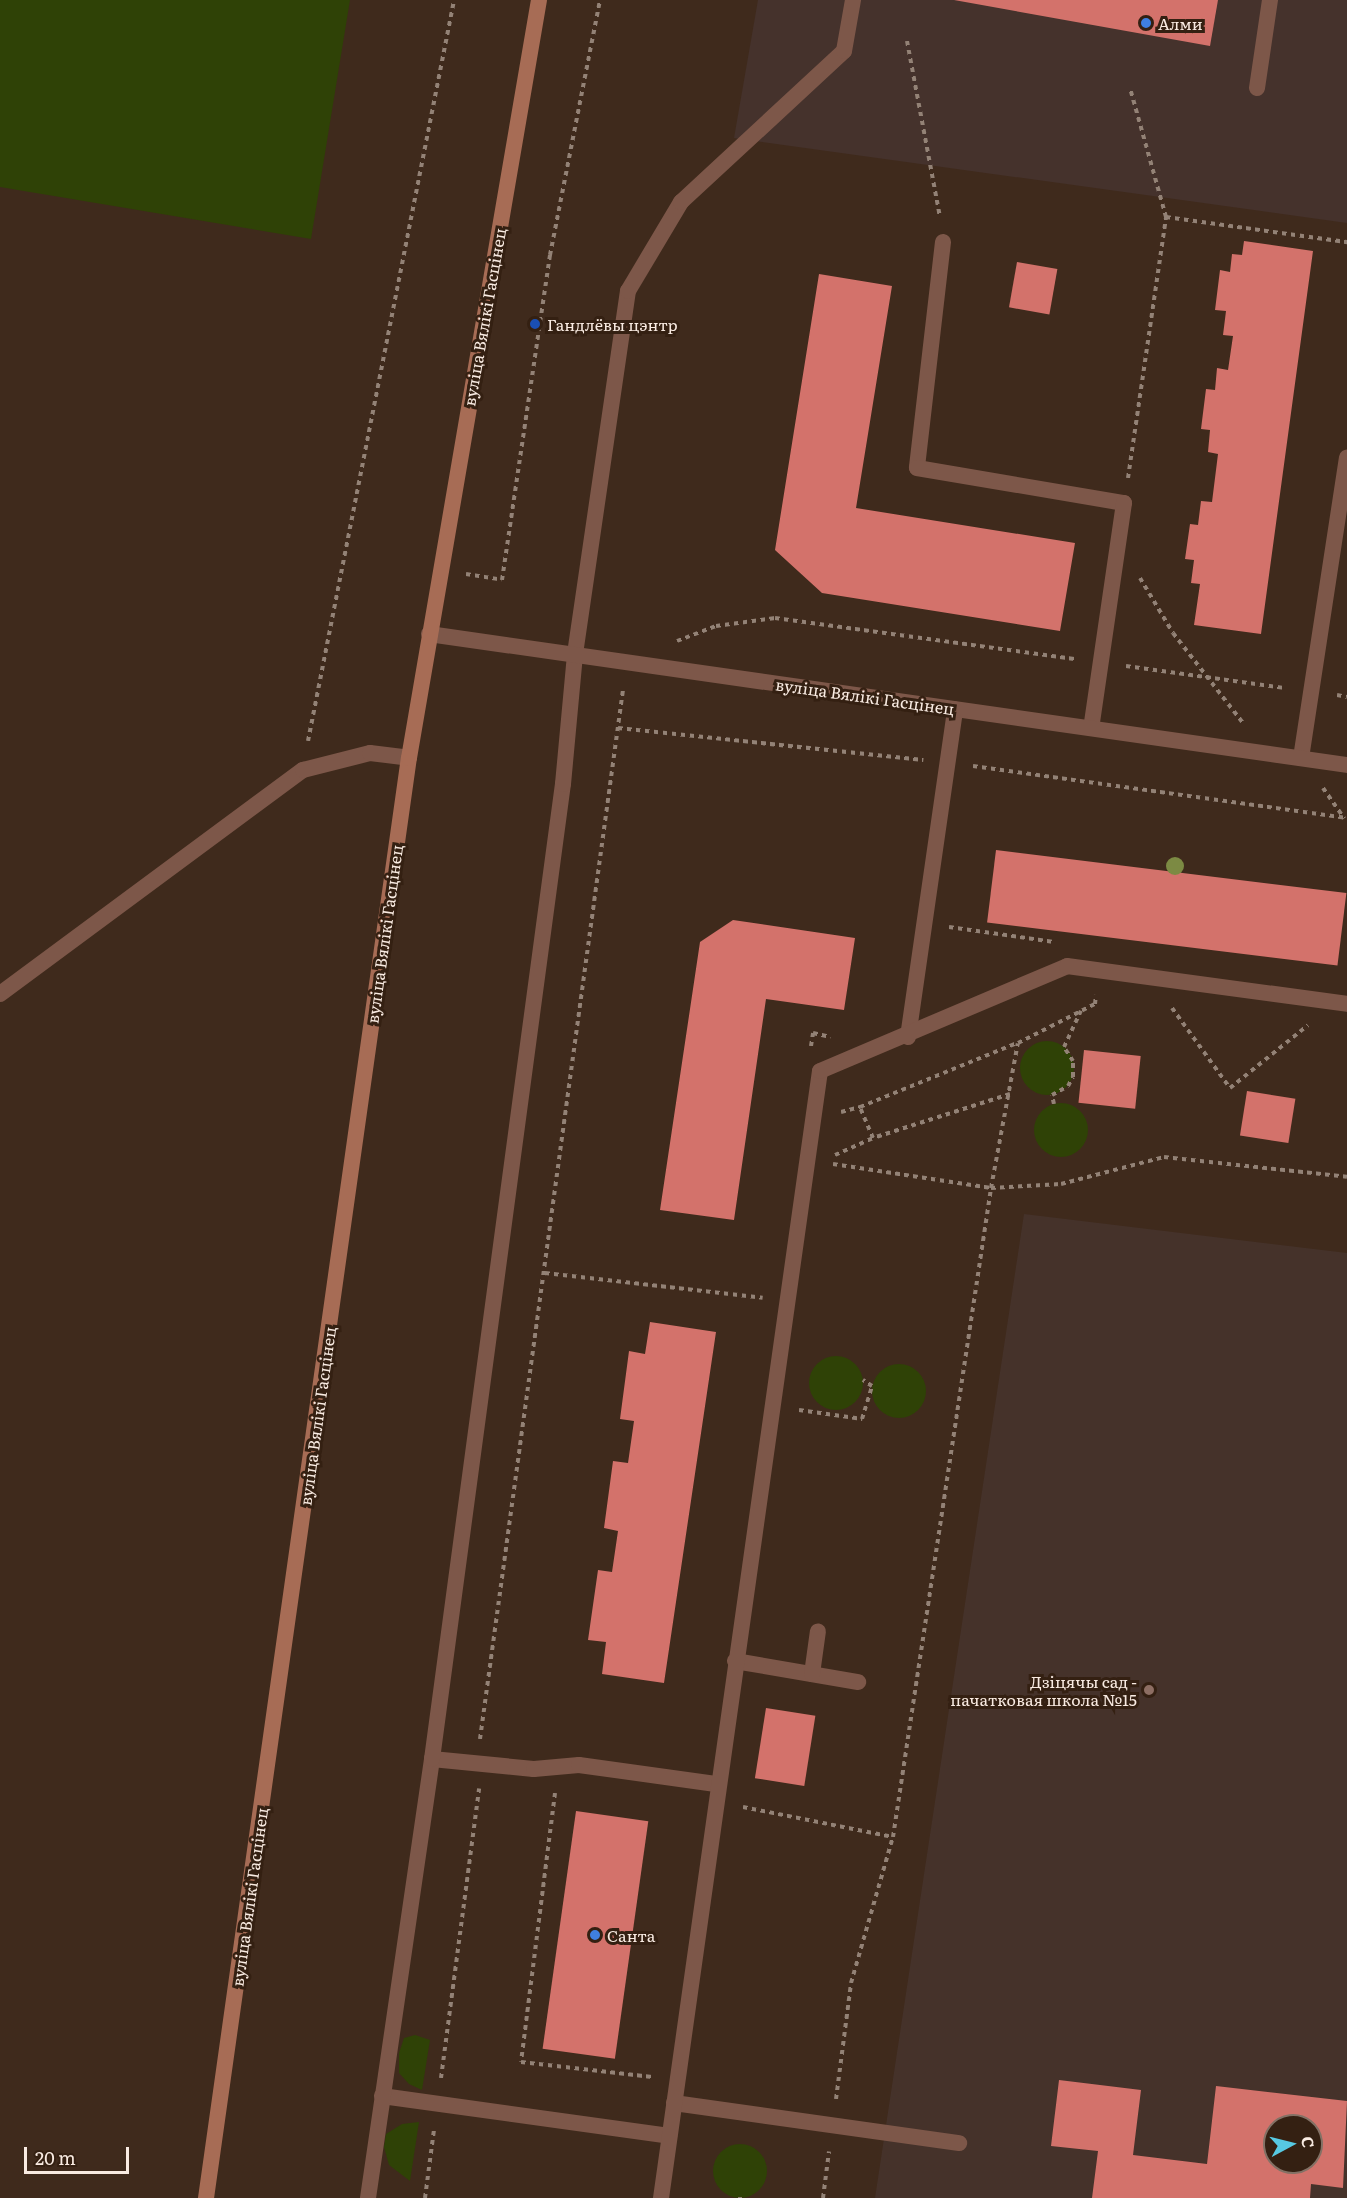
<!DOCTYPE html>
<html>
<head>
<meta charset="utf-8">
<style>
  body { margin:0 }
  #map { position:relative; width:1347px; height:2198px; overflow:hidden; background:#3f2a1c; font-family:Literata,serif }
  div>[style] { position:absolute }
  .commercial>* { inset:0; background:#45322c }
  .education>* { inset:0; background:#45322a }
  .green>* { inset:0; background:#2f4206 }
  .round { border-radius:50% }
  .building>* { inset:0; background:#d3726b; transform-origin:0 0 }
  .path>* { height:4px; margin-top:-2px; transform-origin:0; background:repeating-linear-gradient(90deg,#938276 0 4.5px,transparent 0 9px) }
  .service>* { height:16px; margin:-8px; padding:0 8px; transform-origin:8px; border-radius:8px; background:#7d5749 }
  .minor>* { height:16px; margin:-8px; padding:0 8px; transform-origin:8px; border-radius:8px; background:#7d5749 }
  .tertiary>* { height:16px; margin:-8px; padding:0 8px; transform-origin:8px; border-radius:8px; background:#7d5749 }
  .secondary>* { height:16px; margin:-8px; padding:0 8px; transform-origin:8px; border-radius:8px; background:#a76c55 }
  .trees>* { width:18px; height:18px; margin:-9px; border-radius:50%; background:#7c8a43 }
  .dots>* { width:16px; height:16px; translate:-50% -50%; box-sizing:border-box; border:3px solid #342012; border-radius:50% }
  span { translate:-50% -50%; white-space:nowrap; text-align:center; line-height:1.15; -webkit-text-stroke:6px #342012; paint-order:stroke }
  .poi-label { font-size:16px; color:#f9ebe2 }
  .left { translate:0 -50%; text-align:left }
  .right { translate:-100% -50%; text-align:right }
  .street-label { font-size:16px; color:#f9ebe2 }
  .north { position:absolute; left:1263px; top:2114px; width:60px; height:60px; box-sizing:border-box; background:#342012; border:2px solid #837165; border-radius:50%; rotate:83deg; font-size:16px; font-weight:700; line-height:24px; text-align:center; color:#f9ebe2 }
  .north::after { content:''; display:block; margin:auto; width:21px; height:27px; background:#57c9e2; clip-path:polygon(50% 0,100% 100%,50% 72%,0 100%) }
  .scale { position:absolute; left:24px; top:2147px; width:105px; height:27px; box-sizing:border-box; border:3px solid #f9ebe2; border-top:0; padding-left:8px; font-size:18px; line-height:21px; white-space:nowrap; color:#f9ebe2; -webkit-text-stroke:4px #342012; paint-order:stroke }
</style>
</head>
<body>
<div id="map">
  <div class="commercial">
    <div style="clip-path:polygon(758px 0,1347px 0,1347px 223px,734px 138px)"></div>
  </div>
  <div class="education">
    <div style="clip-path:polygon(evenodd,1024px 1214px,1347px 1253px,1347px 2198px,875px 2198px,1024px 1214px,1275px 2126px,1311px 2126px,1311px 2162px,1275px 2162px,1275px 2126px)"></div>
  </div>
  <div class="green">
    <div style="clip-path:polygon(0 0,350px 0,311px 239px,0 187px)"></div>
    <div class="round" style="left:1020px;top:1041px;width:54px;height:54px"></div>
    <div class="round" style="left:1034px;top:1103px;width:54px;height:54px"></div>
    <div class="round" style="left:809px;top:1356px;width:54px;height:54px"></div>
    <div class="round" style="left:872px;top:1364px;width:54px;height:54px"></div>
    <div style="clip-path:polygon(415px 2035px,430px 2040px,422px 2090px,409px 2084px,399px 2073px,399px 2053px,404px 2038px)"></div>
    <div style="clip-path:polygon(419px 2122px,410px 2181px,389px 2165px,384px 2147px,386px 2134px,402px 2124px)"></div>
    <div class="round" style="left:713px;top:2144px;width:54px;height:54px"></div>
  </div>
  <div class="building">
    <div style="clip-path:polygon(954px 0,1218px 0,1210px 46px)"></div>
    <div style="clip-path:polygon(1244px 241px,1313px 251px,1261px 634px,1194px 625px,1200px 584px,1191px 583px,1194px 560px,1185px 559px,1190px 524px,1198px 525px,1201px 501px,1212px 502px,1218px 454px,1208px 452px,1210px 430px,1201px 429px,1206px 389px,1215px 390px,1217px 368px,1228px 370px,1233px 336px,1223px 335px,1226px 311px,1215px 310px,1220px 270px,1230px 272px,1232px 254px,1242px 255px)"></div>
    <div style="left:1017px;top:262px;width:41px;height:46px;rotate:10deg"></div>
    <div style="clip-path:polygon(819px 274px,892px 286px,856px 508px,1075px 543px,1060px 631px,822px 593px,775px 550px)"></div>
    <div style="left:996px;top:850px;width:353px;height:73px;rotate:7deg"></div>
    <div style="clip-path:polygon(733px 920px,855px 938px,844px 1010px,766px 999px,734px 1220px,660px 1210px,700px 942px)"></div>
    <div style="left:1084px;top:1050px;width:57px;height:53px;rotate:6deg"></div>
    <div style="left:1247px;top:1091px;width:49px;height:45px;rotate:9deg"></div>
    <div style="clip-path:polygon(650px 1322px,716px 1332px,664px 1683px,602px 1674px,606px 1642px,588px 1640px,598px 1570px,612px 1572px,618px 1531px,604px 1528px,613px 1461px,628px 1463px,634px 1421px,620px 1419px,629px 1351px,645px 1354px)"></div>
    <div style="left:766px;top:1708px;width:50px;height:71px;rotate:9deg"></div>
    <div style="left:576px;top:1811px;width:73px;height:240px;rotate:8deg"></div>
    <div style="clip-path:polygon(evenodd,1059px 2080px,1141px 2090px,1133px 2155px,1207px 2164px,1216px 2086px,1347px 2101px,1343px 2188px,1311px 2184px,1310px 2198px,1092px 2198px,1098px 2151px,1051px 2146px,1059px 2080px,1275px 2126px,1311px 2126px,1311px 2162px,1275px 2162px,1275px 2126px)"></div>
  </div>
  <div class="path">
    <div style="left:907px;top:41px;width:179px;rotate:79.4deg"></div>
    <div style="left:1166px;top:217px;width:183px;rotate:7.9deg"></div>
    <div style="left:1128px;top:478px;width:264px;rotate:-81.7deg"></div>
    <div style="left:1166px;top:217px;width:134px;rotate:-105.6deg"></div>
    <div style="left:466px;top:574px;width:36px;rotate:9deg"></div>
    <div style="left:502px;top:580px;width:329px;rotate:-81.6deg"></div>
    <div style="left:550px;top:255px;width:260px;rotate:-78.9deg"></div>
    <div style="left:1140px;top:578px;width:64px;rotate:59deg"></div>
    <div style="left:1173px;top:633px;width:114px;rotate:52.1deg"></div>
    <div style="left:677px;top:641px;width:42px;rotate:-21deg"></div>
    <div style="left:716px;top:626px;width:60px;rotate:-7.7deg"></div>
    <div style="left:775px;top:618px;width:302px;rotate:7.8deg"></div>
    <div style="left:1126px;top:666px;width:161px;rotate:7.9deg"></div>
    <div style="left:1337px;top:695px;width:10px;rotate:11deg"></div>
    <div style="left:618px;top:728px;width:307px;rotate:6deg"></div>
    <div style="left:308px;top:741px;width:755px;rotate:-78.85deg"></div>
    <div style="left:973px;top:766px;width:378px;rotate:7.9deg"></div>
    <div style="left:1323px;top:788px;width:37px;rotate:55deg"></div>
    <div style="left:949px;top:927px;width:106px;rotate:8.1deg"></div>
    <div style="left:1172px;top:1008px;width:99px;rotate:54.1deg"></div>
    <div style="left:1230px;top:1088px;width:100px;rotate:-38.9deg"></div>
    <div style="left:811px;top:1046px;width:13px;rotate:-81deg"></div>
    <div style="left:813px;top:1033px;width:18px;rotate:13deg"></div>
    <div style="left:1010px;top:1094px;width:144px;rotate:162.2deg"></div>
    <div style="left:873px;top:1138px;width:34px;rotate:-113deg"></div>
    <div style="left:860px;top:1107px;width:170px;rotate:-22.2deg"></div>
    <div style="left:1054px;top:1104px;width:9px;rotate:-103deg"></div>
    <div style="left:1052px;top:1095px;width:18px;rotate:-29deg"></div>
    <div style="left:1068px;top:1086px;width:10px;rotate:-61deg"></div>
    <div style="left:1073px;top:1077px;width:16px;rotate:-90deg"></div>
    <div style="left:1073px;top:1061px;width:17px;rotate:-123deg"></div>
    <div style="left:1064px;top:1047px;width:40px;rotate:-65deg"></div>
    <div style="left:841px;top:1112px;width:20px;rotate:-15deg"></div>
    <div style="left:835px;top:1155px;width:42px;rotate:-24.1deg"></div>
    <div style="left:833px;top:1164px;width:160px;rotate:8.6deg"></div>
    <div style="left:991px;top:1188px;width:70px;rotate:-3.3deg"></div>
    <div style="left:1061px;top:1184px;width:106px;rotate:-14.7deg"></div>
    <div style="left:1164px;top:1157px;width:184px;rotate:6.2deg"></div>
    <div style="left:545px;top:1273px;width:219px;rotate:6.5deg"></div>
    <div style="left:799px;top:1410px;width:64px;rotate:8.1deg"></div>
    <div style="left:862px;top:1419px;width:34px;rotate:-73deg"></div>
    <div style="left:872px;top:1386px;width:11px;rotate:-146deg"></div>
    <div style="left:480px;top:1739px;width:1060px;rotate:-82.24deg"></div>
    <div style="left:555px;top:1793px;width:271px;rotate:97.2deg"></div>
    <div style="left:521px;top:2062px;width:132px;rotate:6.5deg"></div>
    <div style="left:743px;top:1807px;width:153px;rotate:11.3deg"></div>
    <div style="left:441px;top:2078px;width:292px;rotate:-82.5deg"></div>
    <div style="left:836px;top:2099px;width:117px;rotate:-82.6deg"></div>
    <div style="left:851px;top:1983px;width:152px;rotate:-74deg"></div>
    <div style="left:893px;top:1837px;width:656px;rotate:-81.41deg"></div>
    <div style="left:991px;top:1188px;width:147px;rotate:-79.5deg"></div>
    <div style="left:1018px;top:1043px;width:86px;rotate:-26.9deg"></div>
    <div style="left:1095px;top:1004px;width:9px;rotate:-84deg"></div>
    <div style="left:425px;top:2198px;width:69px;rotate:-82.5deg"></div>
    <div style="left:740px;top:2198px;width:1px;rotate:-90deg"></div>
    <div style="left:823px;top:2198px;width:47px;rotate:-82.7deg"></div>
  </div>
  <div class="service">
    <div style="left:1257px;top:88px;width:89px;rotate:-81.6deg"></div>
    <div style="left:943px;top:242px;width:227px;rotate:96.6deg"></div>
    <div style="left:917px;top:468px;width:210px;rotate:9.6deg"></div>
    <div style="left:1124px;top:503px;width:227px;rotate:98.3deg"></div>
    <div style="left:1301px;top:758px;width:304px;rotate:-81.3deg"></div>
    <div style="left:908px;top:1037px;width:331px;rotate:-81.8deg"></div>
    <div style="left:735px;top:1661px;width:125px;rotate:9.7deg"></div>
    <div style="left:812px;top:1674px;width:43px;rotate:-82.1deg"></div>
    <div style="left:432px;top:1759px;width:102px;rotate:5.6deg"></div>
    <div style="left:534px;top:1769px;width:45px;rotate:-5.1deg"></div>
    <div style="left:579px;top:1765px;width:138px;rotate:7.9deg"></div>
    <div style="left:382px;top:2096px;width:290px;rotate:7.9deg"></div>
    <div style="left:674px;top:2103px;width:288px;rotate:8deg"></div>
    <div style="left:368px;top:2198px;width:444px;rotate:-81.7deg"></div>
    <div style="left:432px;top:1759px;width:984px;rotate:-82.35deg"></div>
    <div style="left:563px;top:784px;width:131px;rotate:-84.7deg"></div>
    <div style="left:575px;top:654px;width:367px;rotate:-81.7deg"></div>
    <div style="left:628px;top:291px;width:104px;rotate:-59.2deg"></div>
    <div style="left:681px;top:202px;width:222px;rotate:-42.8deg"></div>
    <div style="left:844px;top:51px;width:52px;rotate:-80deg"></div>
    <div style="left:661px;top:2198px;width:1138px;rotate:-81.97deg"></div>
    <div style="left:820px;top:1071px;width:268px;rotate:-23deg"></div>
    <div style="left:1067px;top:966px;width:283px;rotate:7.7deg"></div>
  </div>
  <div class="minor">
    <div style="left:429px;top:634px;width:927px;rotate:8.12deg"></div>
  </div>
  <div class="tertiary">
    <div style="left:0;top:994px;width:377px;rotate:-36.5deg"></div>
    <div style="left:303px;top:770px;width:69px;rotate:-14.2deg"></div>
    <div style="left:370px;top:753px;width:39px;rotate:7deg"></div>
  </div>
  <div class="secondary">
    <div style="left:206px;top:2198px;width:1454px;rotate:-81.98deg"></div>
    <div style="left:409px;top:758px;width:769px;rotate:-80.27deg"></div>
  </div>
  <div class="trees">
    <div style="left:1175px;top:866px"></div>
  </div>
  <div class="dots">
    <div style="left:1146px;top:23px;background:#3f7fe0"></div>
    <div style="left:535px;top:324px;background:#1a4fb4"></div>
    <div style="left:1149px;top:1690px;background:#8d6e63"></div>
    <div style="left:595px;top:1935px;background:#3f7fe0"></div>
  </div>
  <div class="poi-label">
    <span class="left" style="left:1158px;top:23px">Алми</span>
    <span class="left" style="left:547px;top:324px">Гандлёвы цэнтр</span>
    <span class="right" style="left:1137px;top:1690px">Дзіцячы сад -<br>пачатковая школа №15</span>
    <span class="left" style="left:607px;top:1935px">Санта</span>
  </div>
  <div class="street-label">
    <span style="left:484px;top:317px;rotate:-80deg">вуліца Вялікі Гасцінец</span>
    <span style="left:865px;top:696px;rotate:8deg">вуліца Вялікі Гасцінец</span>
    <span style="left:384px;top:934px;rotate:-82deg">вуліца Вялікі Гасцінец</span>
    <span style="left:317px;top:1416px;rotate:-82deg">вуліца Вялікі Гасцінец</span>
    <span style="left:249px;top:1897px;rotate:-82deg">вуліца Вялікі Гасцінец</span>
  </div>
  <div class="north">С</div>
  <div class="scale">20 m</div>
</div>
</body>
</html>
